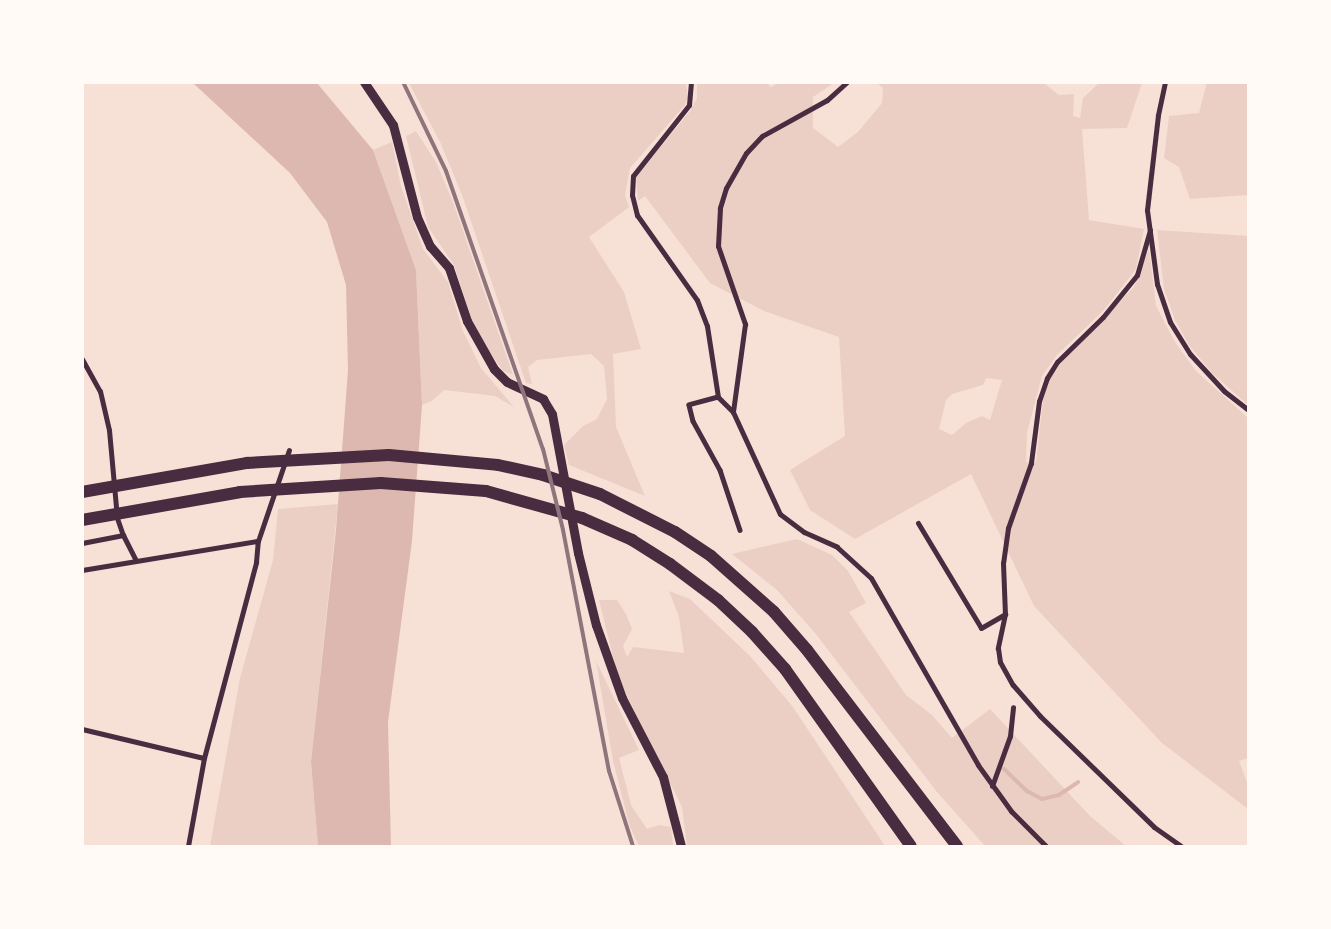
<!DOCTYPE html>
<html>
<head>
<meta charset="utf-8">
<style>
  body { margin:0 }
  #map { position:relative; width:1331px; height:929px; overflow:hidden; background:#f7e1d7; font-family:Barlow,sans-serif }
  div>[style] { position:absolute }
  .green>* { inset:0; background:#ebcfc5 }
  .water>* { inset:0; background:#dcb8b0 }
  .stream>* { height:4px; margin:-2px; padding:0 2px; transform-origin:2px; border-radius:2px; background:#dcb8b0 }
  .pedestrian>* { height:4.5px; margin:-2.25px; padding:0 2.25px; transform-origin:2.25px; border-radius:2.25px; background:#4a2c40 }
  .minor>* { height:5px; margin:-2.5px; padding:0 2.5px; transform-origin:2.5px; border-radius:2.5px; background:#4a2c40 }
  .tertiary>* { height:9px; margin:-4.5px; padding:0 4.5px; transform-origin:4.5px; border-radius:4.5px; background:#4a2c40 }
  .motorway>* { height:12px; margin:-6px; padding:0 6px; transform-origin:6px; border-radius:6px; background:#4a2c40 }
  .rail>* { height:4px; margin:-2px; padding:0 2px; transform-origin:2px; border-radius:2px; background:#8f747c }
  span { translate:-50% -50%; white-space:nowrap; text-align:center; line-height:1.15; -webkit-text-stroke:5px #fffaf5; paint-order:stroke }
  .frame { position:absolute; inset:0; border:84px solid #fffaf5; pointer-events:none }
</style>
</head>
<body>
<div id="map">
  <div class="green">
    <div style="clip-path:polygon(1207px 82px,1248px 83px,1248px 195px,1190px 199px,1179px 167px,1164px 158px,1169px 116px,1199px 113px)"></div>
    <div style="clip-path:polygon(409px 83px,686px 83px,688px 97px,685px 105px,630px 168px,625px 195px,629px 207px,589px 237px,624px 292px,641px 349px,613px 354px,616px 427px,645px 496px,569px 465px,564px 445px,583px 426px,597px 419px,607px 399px,604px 366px,591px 354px,537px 360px,528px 367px,532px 384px,526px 383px,462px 195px,441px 144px)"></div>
    <div style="clip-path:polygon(evenodd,697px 83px,767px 83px,771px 87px,778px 83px,834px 83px,813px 97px,813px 128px,838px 147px,858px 132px,882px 103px,883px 88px,877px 83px,1044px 83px,1059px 95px,1074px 94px,1073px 116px,1080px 118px,1083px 98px,1099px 83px,1142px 83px,1127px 128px,1082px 129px,1089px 220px,1144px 229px,1136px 269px,1104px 310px,1057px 355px,1042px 376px,1027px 433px,1026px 462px,1036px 462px,1043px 400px,1050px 379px,1067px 355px,1134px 287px,1149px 249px,1156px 306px,1175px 342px,1196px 371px,1248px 418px,1248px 758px,1239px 761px,1248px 785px,1248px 809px,1162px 743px,1034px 606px,971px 474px,855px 539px,810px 510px,790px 470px,845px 436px,839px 337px,764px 311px,710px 283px,645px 196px,638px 201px,636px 177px,690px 111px,697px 98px,697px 83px,986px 378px,1002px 380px,990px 420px,982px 416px,966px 423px,952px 435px,939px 429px,946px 400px,952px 394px,983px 385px,986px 378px)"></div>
    <div style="clip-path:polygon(416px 131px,436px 162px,453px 202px,513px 375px,503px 371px,489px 351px,472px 320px,454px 265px,428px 227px,406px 136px)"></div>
    <div style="clip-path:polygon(392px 142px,401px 186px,423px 249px,448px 282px,463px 331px,481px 368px,514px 407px,495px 396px,444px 390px,432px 401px,422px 405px,416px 270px,373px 150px)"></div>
    <div style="clip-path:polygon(1157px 230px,1248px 236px,1248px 405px,1212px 373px,1189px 345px,1175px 320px,1164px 289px)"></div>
    <div style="clip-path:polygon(338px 504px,311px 762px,318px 846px,210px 846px,240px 678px,273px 560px,278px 509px)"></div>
    <div style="clip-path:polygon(797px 539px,832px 555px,848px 571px,866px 603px,849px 612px,906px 695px,932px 715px,952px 738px,990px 709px,1090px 816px,1126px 846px,985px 846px,937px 792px,815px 633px,777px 590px,732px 554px)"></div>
    <div style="clip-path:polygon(669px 591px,690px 599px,750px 656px,793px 707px,885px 846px,687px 846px,682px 807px,627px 696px,615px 665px,599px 600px,617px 600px,626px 614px,632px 629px,623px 646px,627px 657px,633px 647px,684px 653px,679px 617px)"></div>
    <div style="clip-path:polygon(596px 661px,639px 750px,619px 758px,631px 805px,647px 829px,659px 825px,671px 827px,673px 846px,639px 846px,630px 827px,613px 761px)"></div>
  </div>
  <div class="water">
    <div style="clip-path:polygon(193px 83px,317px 83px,373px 150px,416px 270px,422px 405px,412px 541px,388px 722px,391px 846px,318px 846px,311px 762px,336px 530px,348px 370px,346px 285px,327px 222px,290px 173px)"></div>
  </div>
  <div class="stream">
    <div style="left:1004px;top:769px;width:32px;rotate:44deg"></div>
    <div style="left:1027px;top:791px;width:17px;rotate:28deg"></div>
    <div style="left:1042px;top:799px;width:17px;rotate:-13deg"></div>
    <div style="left:1059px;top:795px;width:23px;rotate:-34deg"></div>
  </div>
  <div class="pedestrian">
    <div style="left:718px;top:397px;width:30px;rotate:165deg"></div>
    <div style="left:689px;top:405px;width:16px;rotate:76deg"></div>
    <div style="left:693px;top:421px;width:56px;rotate:61.1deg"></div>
    <div style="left:720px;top:470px;width:63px;rotate:71.6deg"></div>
  </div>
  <div class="minor">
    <div style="left:691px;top:82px;width:23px;rotate:95deg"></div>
    <div style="left:689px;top:105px;width:90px;rotate:128.3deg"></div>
    <div style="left:633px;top:176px;width:19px;rotate:93deg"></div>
    <div style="left:632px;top:195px;width:21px;rotate:76deg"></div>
    <div style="left:637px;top:215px;width:104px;rotate:54.8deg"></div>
    <div style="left:697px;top:300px;width:28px;rotate:69deg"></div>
    <div style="left:707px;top:326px;width:72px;rotate:81.2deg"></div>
    <div style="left:718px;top:397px;width:21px;rotate:45deg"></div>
    <div style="left:847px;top:82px;width:27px;rotate:138deg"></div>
    <div style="left:827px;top:100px;width:74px;rotate:151deg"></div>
    <div style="left:762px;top:136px;width:23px;rotate:133deg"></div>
    <div style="left:746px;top:153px;width:40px;rotate:119.7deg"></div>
    <div style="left:726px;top:188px;width:21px;rotate:107deg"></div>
    <div style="left:720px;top:208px;width:38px;rotate:93deg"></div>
    <div style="left:718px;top:246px;width:83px;rotate:70.9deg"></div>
    <div style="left:745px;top:324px;width:89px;rotate:97.8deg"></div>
    <div style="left:733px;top:412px;width:112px;rotate:65.3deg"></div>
    <div style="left:780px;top:514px;width:30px;rotate:37deg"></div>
    <div style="left:804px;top:532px;width:36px;rotate:24deg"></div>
    <div style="left:837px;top:547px;width:46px;rotate:42.4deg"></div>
    <div style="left:871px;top:578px;width:215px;rotate:60.2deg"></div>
    <div style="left:978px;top:765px;width:57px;rotate:54.3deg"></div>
    <div style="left:1011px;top:811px;width:49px;rotate:45deg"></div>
    <div style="left:1165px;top:82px;width:34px;rotate:102deg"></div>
    <div style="left:1158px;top:115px;width:96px;rotate:96.6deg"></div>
    <div style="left:1147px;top:210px;width:75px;rotate:82.3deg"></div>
    <div style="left:1157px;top:284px;width:40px;rotate:71.1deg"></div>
    <div style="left:1170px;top:322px;width:38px;rotate:58deg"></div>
    <div style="left:1190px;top:354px;width:50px;rotate:47.4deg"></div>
    <div style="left:1224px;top:391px;width:31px;rotate:38deg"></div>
    <div style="left:1150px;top:230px;width:47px;rotate:106.1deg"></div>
    <div style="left:1137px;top:275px;width:54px;rotate:129deg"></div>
    <div style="left:1103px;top:317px;width:64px;rotate:135.6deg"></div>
    <div style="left:1057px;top:362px;width:19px;rotate:122deg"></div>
    <div style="left:1047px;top:378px;width:24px;rotate:109deg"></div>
    <div style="left:1039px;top:401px;width:63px;rotate:97.4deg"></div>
    <div style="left:1031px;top:463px;width:69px;rotate:109.5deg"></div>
    <div style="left:1008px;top:528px;width:35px;rotate:98deg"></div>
    <div style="left:1003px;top:563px;width:51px;rotate:87.8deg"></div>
    <div style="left:1005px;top:614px;width:35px;rotate:102deg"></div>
    <div style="left:998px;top:648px;width:14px;rotate:82deg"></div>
    <div style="left:1000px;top:662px;width:26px;rotate:61deg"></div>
    <div style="left:1013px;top:685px;width:41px;rotate:48.9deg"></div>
    <div style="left:1040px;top:716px;width:159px;rotate:44.2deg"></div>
    <div style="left:1154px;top:827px;width:33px;rotate:35deg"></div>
    <div style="left:82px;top:359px;width:37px;rotate:61deg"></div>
    <div style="left:100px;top:391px;width:40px;rotate:77deg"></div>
    <div style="left:109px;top:430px;width:88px;rotate:84.8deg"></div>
    <div style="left:117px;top:518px;width:18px;rotate:71deg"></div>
    <div style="left:918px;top:523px;width:122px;rotate:59deg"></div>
    <div style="left:981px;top:628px;width:28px;rotate:-30deg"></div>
    <div style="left:82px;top:543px;width:42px;rotate:-11deg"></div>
    <div style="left:123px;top:535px;width:27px;rotate:63deg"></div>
    <div style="left:82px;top:570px;width:178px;rotate:-9.4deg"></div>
    <div style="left:82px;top:729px;width:125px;rotate:13.4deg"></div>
    <div style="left:992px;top:786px;width:53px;rotate:-70.2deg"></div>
    <div style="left:1010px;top:736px;width:29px;rotate:-84deg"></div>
    <div style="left:188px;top:846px;width:89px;rotate:-79.7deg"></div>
    <div style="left:204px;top:758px;width:203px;rotate:-75.1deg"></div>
    <div style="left:256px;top:562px;width:21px;rotate:-85deg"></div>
    <div style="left:258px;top:541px;width:96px;rotate:-71.2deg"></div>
  </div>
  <div class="tertiary">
    <div style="left:364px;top:82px;width:52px;rotate:56deg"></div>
    <div style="left:393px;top:125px;width:95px;rotate:75.4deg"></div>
    <div style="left:417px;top:217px;width:32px;rotate:66deg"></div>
    <div style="left:430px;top:246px;width:29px;rotate:49deg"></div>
    <div style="left:449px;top:268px;width:56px;rotate:71.2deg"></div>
    <div style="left:467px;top:321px;width:55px;rotate:60.6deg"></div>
    <div style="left:494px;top:369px;width:18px;rotate:45deg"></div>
    <div style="left:507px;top:382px;width:40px;rotate:25deg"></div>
    <div style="left:543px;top:399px;width:17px;rotate:59deg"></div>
    <div style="left:552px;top:414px;width:141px;rotate:79.4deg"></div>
    <div style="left:578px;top:553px;width:74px;rotate:76deg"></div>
    <div style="left:596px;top:625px;width:77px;rotate:70.4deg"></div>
    <div style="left:622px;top:698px;width:89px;rotate:62.6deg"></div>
    <div style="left:663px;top:777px;width:71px;rotate:75.4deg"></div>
  </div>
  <div class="motorway">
    <div style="left:82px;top:492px;width:168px;rotate:-10deg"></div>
    <div style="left:247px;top:463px;width:142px;rotate:-3.2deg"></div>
    <div style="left:389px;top:455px;width:109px;rotate:5.2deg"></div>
    <div style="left:498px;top:465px;width:46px;rotate:12.5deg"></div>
    <div style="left:543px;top:475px;width:60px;rotate:18.4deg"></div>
    <div style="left:600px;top:494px;width:84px;rotate:26.9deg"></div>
    <div style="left:675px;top:532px;width:43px;rotate:33.7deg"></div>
    <div style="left:711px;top:556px;width:84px;rotate:41.6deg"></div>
    <div style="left:774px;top:612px;width:50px;rotate:49deg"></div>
    <div style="left:807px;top:650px;width:247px;rotate:52.6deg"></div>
    <div style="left:82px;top:520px;width:160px;rotate:-10deg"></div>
    <div style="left:240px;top:492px;width:141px;rotate:-3.7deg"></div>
    <div style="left:381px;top:483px;width:105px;rotate:4.4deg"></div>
    <div style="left:486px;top:491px;width:100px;rotate:15.7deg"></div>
    <div style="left:582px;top:518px;width:55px;rotate:23.7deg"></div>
    <div style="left:632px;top:540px;width:45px;rotate:32.3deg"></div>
    <div style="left:670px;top:564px;width:60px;rotate:36.9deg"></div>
    <div style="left:718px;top:600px;width:47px;rotate:43.3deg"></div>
    <div style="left:752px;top:632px;width:50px;rotate:48.3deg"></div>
    <div style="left:785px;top:669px;width:217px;rotate:54.6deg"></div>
  </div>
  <div class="rail">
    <div style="left:403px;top:82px;width:99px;rotate:64.2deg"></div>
    <div style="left:446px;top:171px;width:294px;rotate:70.8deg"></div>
    <div style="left:543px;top:449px;width:83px;rotate:76.1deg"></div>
    <div style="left:563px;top:530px;width:245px;rotate:79.2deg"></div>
    <div style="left:609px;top:771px;width:79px;rotate:72.3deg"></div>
  </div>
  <div class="frame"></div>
</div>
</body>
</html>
